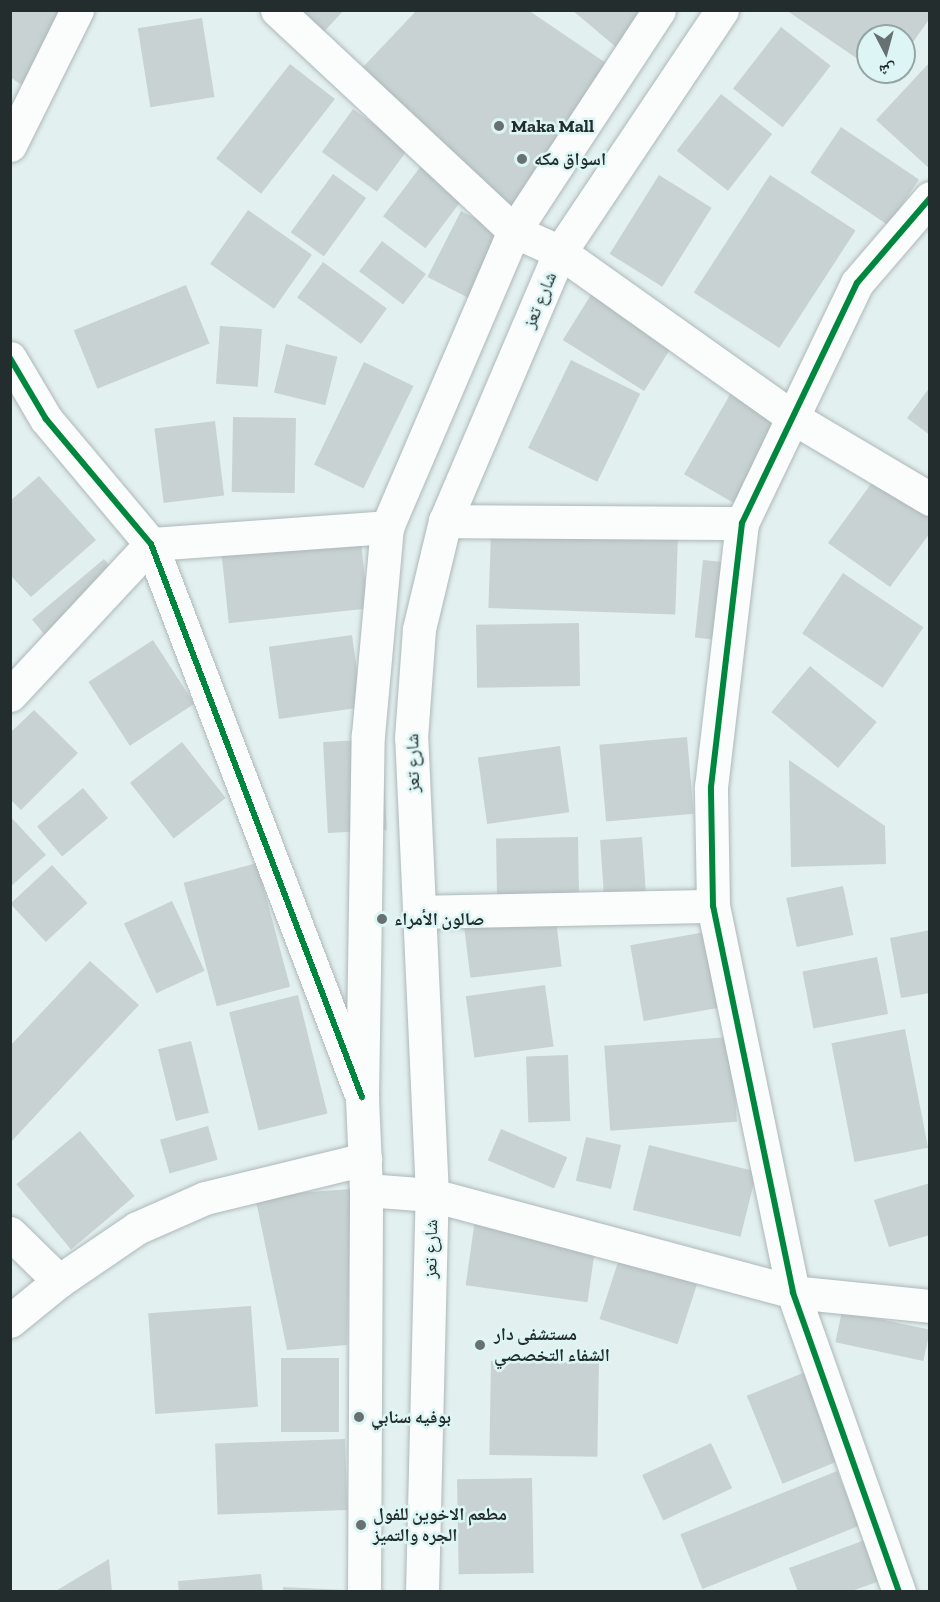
<!DOCTYPE html>
<html>
<head>
<meta charset="utf-8">
<style>
  body { margin:0 }
  #map { position:relative; width:940px; height:1602px; overflow:hidden; background:#e3f0f0; font-family:"Zilla Slab","Noto Naskh Arabic",serif }
  div>[style] { position:absolute }
  .building>* { inset:0; background:#c8d2d2; transform-origin:0 0 }
  .roads { filter:drop-shadow(0 0 2px #aeb8b8) drop-shadow(0 0 2px #aeb8b8) }
  .minor>* { height:33px; margin:-16.5px; padding:0 16.5px; transform-origin:16.5px; border-radius:16.5px; background:#fbfdfd }
  .secondary>* { height:33px; margin:-16.5px; padding:0 16.5px; transform-origin:16.5px; border-radius:16.5px; background:#fbfdfd }
  .primary>* { height:33px; margin:-16.5px; padding:0 16.5px; transform-origin:16.5px; border-radius:16.5px; background:#fbfdfd }
  .cycleway>* { height:6px; margin:-3px; padding:0 3px; transform-origin:3px; border-radius:3px; background:#00873e }
  .dots>* { width:16px; height:16px; translate:-50% -50%; box-sizing:border-box; border:3px solid #ddf6f5; border-radius:50% }
  span { translate:-50% -50%; white-space:nowrap; text-align:center; line-height:1.15; -webkit-text-stroke:5px #ddf6f5; paint-order:stroke }
  .poi-label { font-size:18px; color:#242d2d; font-weight:700 }
  .left { translate:0 -50%; text-align:left }
  .street-label { font-size:18px; color:#242d2d }
  .frame { position:absolute; inset:0; border:12px solid #242d2d; pointer-events:none }
  .north { position:absolute; left:856px; top:24px; width:60px; height:60px; box-sizing:border-box; background:#ddf6f5; border:2px solid #93a6a5; border-radius:50%; rotate:174deg; font-size:16px; font-weight:700; line-height:24px; text-align:center; color:#242d2d }
  .north::after { content:''; display:block; margin:auto; width:21px; height:27px; background:#677171; clip-path:polygon(50% 0,100% 100%,50% 72%,0 100%) }
</style>
</head>
<body>
<div id="map">
  <div class="building">
    <div style="clip-path:polygon(10px 10px,88px 10px,32px 92px,10px 77px)"></div>
    <div style="clip-path:polygon(294px 10px,344px 10px,321px 35px)"></div>
    <div style="clip-path:polygon(417px 10px,528px 10px,631px 80px,518px 217px,363px 67px)"></div>
    <div style="clip-path:polygon(572px 10px,658px 10px,623px 53px)"></div>
    <div style="clip-path:polygon(786px 10px,930px 10px,930px 18px,904px 55px,904px 36px,868px 36px,868px 66px)"></div>
    <div style="left:202px;top:18px;width:80px;height:65px;rotate:81deg"></div>
    <div style="left:781px;top:27px;width:63px;height:78px;rotate:38deg"></div>
    <div style="clip-path:polygon(930px 62px,930px 169px,876px 120px)"></div>
    <div style="left:290px;top:64px;width:57px;height:120px;rotate:38deg"></div>
    <div style="clip-path:polygon(876px 72px,892px 72px,887px 79px)"></div>
    <div style="left:721px;top:94px;width:65px;height:72px;rotate:38deg"></div>
    <div style="left:353px;top:109px;width:68px;height:53px;rotate:36deg"></div>
    <div style="left:841px;top:127px;width:94px;height:55px;rotate:34deg"></div>
    <div style="left:421px;top:166px;width:53px;height:63px;rotate:37deg"></div>
    <div style="left:333px;top:174px;width:41px;height:72px;rotate:36deg"></div>
    <div style="left:659px;top:175px;width:62px;height:93px;rotate:32deg"></div>
    <div style="left:770px;top:175px;width:102px;height:140px;rotate:33deg"></div>
    <div style="left:248px;top:210px;width:78px;height:66px;rotate:35deg"></div>
    <div style="left:461px;top:211px;width:68px;height:74px;rotate:27deg"></div>
    <div style="left:382px;top:241px;width:55px;height:38px;rotate:37deg"></div>
    <div style="left:323px;top:262px;width:79px;height:44px;rotate:36deg"></div>
    <div style="left:186px;top:285px;width:63px;height:121px;rotate:68deg"></div>
    <div style="left:594px;top:290px;width:96px;height:59px;rotate:32deg"></div>
    <div style="left:220px;top:326px;width:42px;height:58px;rotate:4deg"></div>
    <div style="left:286px;top:344px;width:53px;height:50px;rotate:14deg"></div>
    <div style="left:571px;top:360px;width:77px;height:98px;rotate:26deg"></div>
    <div style="left:364px;top:362px;width:55px;height:114px;rotate:26deg"></div>
    <div style="left:735px;top:386px;width:60px;height:102px;rotate:30deg"></div>
    <div style="clip-path:polygon(930px 387px,930px 435px,907px 418px)"></div>
    <div style="left:233px;top:417px;width:63px;height:75px;rotate:1deg"></div>
    <div style="left:215px;top:421px;width:75px;height:61px;rotate:83deg"></div>
    <div style="clip-path:polygon(881px 470px,930px 504px,930px 533px,890px 587px,828px 543px)"></div>
    <div style="clip-path:polygon(39px 476px,96px 540px,31px 597px,10px 575px,10px 501px)"></div>
    <div style="left:360px;top:532px;width:77px;height:140px;rotate:84deg"></div>
    <div style="left:491px;top:532px;width:187px;height:76px;rotate:2deg"></div>
    <div style="left:104px;top:559px;width:30px;height:94px;rotate:50deg"></div>
    <div style="left:703px;top:560px;width:44px;height:78px;rotate:6deg"></div>
    <div style="left:843px;top:573px;width:97px;height:73px;rotate:34deg"></div>
    <div style="left:579px;top:623px;width:63px;height:103px;rotate:89deg"></div>
    <div style="left:352px;top:635px;width:73px;height:84px;rotate:82deg"></div>
    <div style="left:153px;top:640px;width:76px;height:77px;rotate:57deg"></div>
    <div style="left:810px;top:666px;width:87px;height:60px;rotate:40deg"></div>
    <div style="clip-path:polygon(34px 710px,78px 753px,21px 810px,10px 799px,10px 733px)"></div>
    <div style="left:687px;top:737px;width:77px;height:88px;rotate:85deg"></div>
    <div style="left:382px;top:739px;width:91px;height:59px;rotate:87deg"></div>
    <div style="left:182px;top:742px;width:71px;height:66px;rotate:52deg"></div>
    <div style="left:560px;top:746px;width:67px;height:83px;rotate:82deg"></div>
    <div style="clip-path:polygon(789px 760px,885px 826px,886px 864px,791px 867px)"></div>
    <div style="left:83px;top:788px;width:39px;height:60px;rotate:50deg"></div>
    <div style="clip-path:polygon(10px 816px,46px 855px,10px 887px)"></div>
    <div style="left:578px;top:837px;width:60px;height:82px;rotate:89deg"></div>
    <div style="left:642px;top:837px;width:63px;height:42px;rotate:86deg"></div>
    <div style="left:257px;top:863px;width:128px;height:76px;rotate:75deg"></div>
    <div style="left:52px;top:865px;width:52px;height:57px;rotate:47deg"></div>
    <div style="left:843px;top:886px;width:50px;height:58px;rotate:78deg"></div>
    <div style="left:172px;top:901px;width:77px;height:53px;rotate:65deg"></div>
    <div style="left:555px;top:912px;width:55px;height:92px;rotate:83deg"></div>
    <div style="clip-path:polygon(930px 930px,930px 993px,901px 998px,890px 938px)"></div>
    <div style="left:711px;top:931px;width:77px;height:82px;rotate:80deg"></div>
    <div style="left:877px;top:957px;width:58px;height:76px;rotate:79deg"></div>
    <div style="clip-path:polygon(90px 961px,139px 1005px,10px 1143px,10px 1046px)"></div>
    <div style="left:545px;top:985px;width:62px;height:80px;rotate:82deg"></div>
    <div style="left:298px;top:995px;width:122px;height:71px;rotate:76deg"></div>
    <div style="left:905px;top:1029px;width:121px;height:75px;rotate:79deg"></div>
    <div style="left:731px;top:1037px;width:85px;height:127px;rotate:86deg"></div>
    <div style="left:191px;top:1041px;width:74px;height:34px;rotate:76deg"></div>
    <div style="left:568px;top:1055px;width:66px;height:42px;rotate:88deg"></div>
    <div style="left:208px;top:1126px;width:35px;height:50px;rotate:74deg"></div>
    <div style="left:501px;top:1129px;width:72px;height:34px;rotate:23deg"></div>
    <div style="left:80px;top:1131px;width:85px;height:83px;rotate:50deg"></div>
    <div style="left:586px;top:1137px;width:36px;height:45px;rotate:13deg"></div>
    <div style="left:649px;top:1145px;width:111px;height:67px;rotate:14deg"></div>
    <div style="clip-path:polygon(930px 1183px,930px 1235px,889px 1247px,874px 1200px)"></div>
    <div style="clip-path:polygon(351px 1189px,347px 1345px,287px 1350px,255px 1196px)"></div>
    <div style="left:477px;top:1205px;width:123px;height:81px;rotate:8deg"></div>
    <div style="left:619px;top:1259px;width:82px;height:63px;rotate:18deg"></div>
    <div style="left:251px;top:1306px;width:101px;height:103px;rotate:86deg"></div>
    <div style="left:842px;top:1311px;width:90px;height:32px;rotate:12deg"></div>
    <div style="left:339px;top:1358px;width:74px;height:58px;rotate:90deg"></div>
    <div style="left:491px;top:1361px;width:108px;height:94px;rotate:1deg"></div>
    <div style="left:808px;top:1371px;width:95px;height:66px;rotate:68deg"></div>
    <div style="left:345px;top:1439px;width:71px;height:130px;rotate:88deg"></div>
    <div style="left:711px;top:1443px;width:50px;height:76px;rotate:65deg"></div>
    <div style="left:837px;top:1471px;width:59px;height:169px;rotate:68deg"></div>
    <div style="left:532px;top:1478px;width:95px;height:75px;rotate:89deg"></div>
    <div style="clip-path:polygon(873px 1537px,888px 1578px,849px 1592px,798px 1592px,789px 1568px)"></div>
    <div style="clip-path:polygon(109px 1559px,112px 1592px,54px 1592px)"></div>
    <div style="clip-path:polygon(261px 1574px,263px 1592px,179px 1592px,178px 1581px)"></div>
    <div style="clip-path:polygon(283px 1587px,345px 1590px,345px 1592px,283px 1592px)"></div>
  </div>
  <div class="roads">
    <div class="minor">
      <div style="left:277px;top:10px;width:324px;rotate:43deg"></div>
      <div style="left:514px;top:231px;width:51px;rotate:24.5deg"></div>
      <div style="left:560px;top:252px;width:285px;rotate:35.4deg"></div>
      <div style="left:792px;top:417px;width:161px;rotate:30.7deg"></div>
      <div style="left:10px;top:145px;width:151px;rotate:-63.6deg"></div>
      <div style="left:10px;top:358px;width:71px;rotate:59.5deg"></div>
      <div style="left:46px;top:419px;width:163px;rotate:50deg"></div>
      <div style="left:151px;top:544px;width:592px;rotate:69.12deg"></div>
      <div style="left:445px;top:521px;width:297px;rotate:0.4deg"></div>
      <div style="left:10px;top:695px;width:207px;rotate:-47deg"></div>
      <div style="left:151px;top:544px;width:237px;rotate:-4.1deg"></div>
      <div style="left:419px;top:912px;width:294px;rotate:-1.2deg"></div>
      <div style="left:10px;top:1233px;width:69px;rotate:44.4deg"></div>
      <div style="left:10px;top:1321px;width:63px;rotate:-39.2deg"></div>
      <div style="left:59px;top:1281px;width:94px;rotate:-34.2deg"></div>
      <div style="left:137px;top:1228px;width:74px;rotate:-23.8deg"></div>
      <div style="left:205px;top:1198px;width:165px;rotate:-13.7deg"></div>
      <div style="left:899px;top:1592px;width:318px;rotate:-109.5deg"></div>
      <div style="left:793px;top:1292px;width:394px;rotate:-101.7deg"></div>
      <div style="left:713px;top:906px;width:119px;rotate:-91deg"></div>
      <div style="left:711px;top:787px;width:266px;rotate:-83.3deg"></div>
      <div style="left:742px;top:523px;width:266px;rotate:-64.4deg"></div>
      <div style="left:857px;top:283px;width:112px;rotate:-49.3deg"></div>
    </div>
    <div class="secondary">
      <div style="left:366px;top:1190px;width:66px;rotate:4.3deg"></div>
      <div style="left:432px;top:1195px;width:374px;rotate:15deg"></div>
      <div style="left:793px;top:1292px;width:138px;rotate:5.8deg"></div>
    </div>
    <div class="primary">
      <div style="left:364px;top:1592px;width:402px;rotate:-89.7deg"></div>
      <div style="left:366px;top:1190px;width:93px;rotate:-92.5deg"></div>
      <div style="left:362px;top:1097px;width:362px;rotate:-89.1deg"></div>
      <div style="left:368px;top:735px;width:209px;rotate:-84.8deg"></div>
      <div style="left:387px;top:527px;width:322px;rotate:-66.8deg"></div>
      <div style="left:514px;top:231px;width:264px;rotate:-56.7deg"></div>
      <div style="left:422px;top:1592px;width:397px;rotate:-88.6deg"></div>
      <div style="left:432px;top:1195px;width:457px;rotate:-92.6deg"></div>
      <div style="left:411px;top:738px;width:109px;rotate:-85.8deg"></div>
      <div style="left:419px;top:629px;width:111px;rotate:-76.5deg"></div>
      <div style="left:445px;top:521px;width:293px;rotate:-66.9deg"></div>
      <div style="left:560px;top:252px;width:291px;rotate:-56.2deg"></div>
    </div>
  </div>
  <div class="cycleway">
    <div style="left:10px;top:358px;width:71px;rotate:59.5deg"></div>
    <div style="left:46px;top:419px;width:163px;rotate:50deg"></div>
    <div style="left:151px;top:544px;width:592px;rotate:69.12deg"></div>
    <div style="left:899px;top:1592px;width:318px;rotate:-109.5deg"></div>
    <div style="left:793px;top:1292px;width:394px;rotate:-101.7deg"></div>
    <div style="left:713px;top:906px;width:119px;rotate:-91deg"></div>
    <div style="left:711px;top:787px;width:266px;rotate:-83.3deg"></div>
    <div style="left:742px;top:523px;width:266px;rotate:-64.4deg"></div>
    <div style="left:857px;top:283px;width:112px;rotate:-49.3deg"></div>
  </div>
  <div class="dots">
    <div style="left:499px;top:126px;background:#677171"></div>
    <div style="left:522px;top:159px;background:#677171"></div>
    <div style="left:382px;top:919px;background:#677171"></div>
    <div style="left:480px;top:1345px;background:#677171"></div>
    <div style="left:359px;top:1417px;background:#677171"></div>
    <div style="left:361px;top:1525px;background:#677171"></div>
  </div>
  <div class="poi-label">
    <span class="left" style="left:511px;top:126px">Maka Mall</span>
    <span class="left" style="left:534px;top:159px">اسواق مكه</span>
    <span class="left" style="left:394px;top:919px">صالون الأمراء</span>
    <span class="left" style="left:494px;top:1345px">مستشفى دار<br>الشفاء التخصصي</span>
    <span class="left" style="left:371px;top:1417px">بوفيه سنابي</span>
    <span class="left" style="left:373px;top:1525px">مطعم الاخوين للفول<br>الجره والتميز</span>
  </div>
  <div class="street-label">
    <span style="left:540px;top:300px;rotate:-67deg">شارع تعز</span>
    <span style="left:413px;top:763px;rotate:-91deg">شارع تعز</span>
    <span style="left:431px;top:1249px;rotate:-89deg">شارع تعز</span>
  </div>
  <div class="frame"></div>
  <div class="north">ش</div>
</div>
</body>
</html>
